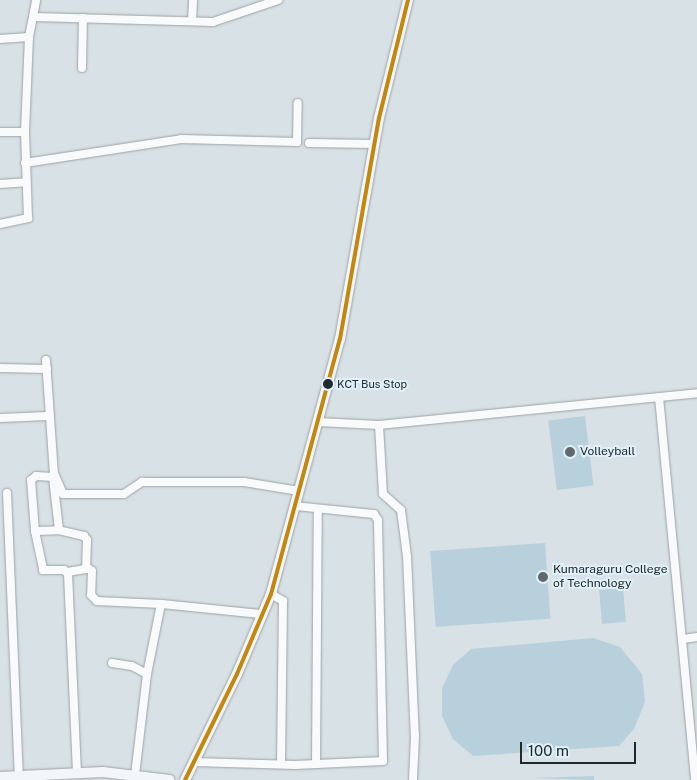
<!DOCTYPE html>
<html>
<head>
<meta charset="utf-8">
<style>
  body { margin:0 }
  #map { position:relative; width:697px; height:780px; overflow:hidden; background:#d8e1e5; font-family:"Public Sans",sans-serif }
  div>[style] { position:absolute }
  .green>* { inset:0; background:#b8d0dc; transform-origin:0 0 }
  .roads { filter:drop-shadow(0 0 1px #9da3a7) drop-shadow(0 0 1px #9da3a7) }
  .street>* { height:8px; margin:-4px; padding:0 4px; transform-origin:4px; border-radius:4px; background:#f9fafb }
  .secondary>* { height:10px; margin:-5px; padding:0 5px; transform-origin:5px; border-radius:5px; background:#f3f6f9 }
  .bus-1>* { height:4px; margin:-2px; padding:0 2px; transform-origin:2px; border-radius:2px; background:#c2870b }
  .dots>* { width:14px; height:14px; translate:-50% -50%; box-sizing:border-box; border:2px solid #dff0f9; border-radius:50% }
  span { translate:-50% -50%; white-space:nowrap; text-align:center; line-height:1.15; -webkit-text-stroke:4px #dff0f9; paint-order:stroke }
  .bus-label { font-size:11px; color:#22292c }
  .left { translate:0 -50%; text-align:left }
  .poi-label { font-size:12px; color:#22292c }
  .scale { position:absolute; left:520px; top:742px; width:116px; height:22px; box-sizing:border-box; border:2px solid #22292c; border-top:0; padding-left:6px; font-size:15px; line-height:18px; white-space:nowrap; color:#22292c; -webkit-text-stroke:4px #dff0f9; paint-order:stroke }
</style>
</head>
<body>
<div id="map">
  <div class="green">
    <div style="left:585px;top:416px;width:70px;height:37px;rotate:83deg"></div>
    <div style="left:545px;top:543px;width:76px;height:115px;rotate:86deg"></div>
    <div style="left:623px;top:588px;width:34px;height:24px;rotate:85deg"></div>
    <div style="clip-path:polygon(593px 638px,620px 647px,642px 674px,645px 702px,634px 729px,619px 746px,473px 756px,453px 739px,442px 716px,442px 688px,453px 665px,471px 649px)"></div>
    <div style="clip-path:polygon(594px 776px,594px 780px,532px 778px)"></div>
  </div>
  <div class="roads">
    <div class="street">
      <div style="left:35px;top:17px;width:178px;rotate:1.6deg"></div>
      <div style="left:213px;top:22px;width:69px;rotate:-18.7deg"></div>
      <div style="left:192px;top:21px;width:21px;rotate:-87deg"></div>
      <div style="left:0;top:39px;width:29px;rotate:-4deg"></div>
      <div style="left:82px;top:68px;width:50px;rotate:-88.9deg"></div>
      <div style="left:0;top:132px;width:25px"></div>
      <div style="left:309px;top:143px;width:66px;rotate:0.9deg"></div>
      <div style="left:25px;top:163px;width:158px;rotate:-8.7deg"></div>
      <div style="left:181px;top:139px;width:116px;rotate:1.5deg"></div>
      <div style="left:297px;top:142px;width:39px;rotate:-89deg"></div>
      <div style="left:0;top:184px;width:26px;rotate:-4deg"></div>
      <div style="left:0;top:224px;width:29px;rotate:-12deg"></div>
      <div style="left:28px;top:218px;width:86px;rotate:-92deg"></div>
      <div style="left:25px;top:132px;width:95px;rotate:-87.6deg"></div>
      <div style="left:29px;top:37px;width:38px;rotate:-79deg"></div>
      <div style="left:46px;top:360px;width:113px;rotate:86deg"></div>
      <div style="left:54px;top:473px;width:23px;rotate:67deg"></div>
      <div style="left:63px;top:494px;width:61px"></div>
      <div style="left:124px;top:494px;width:22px;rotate:-34deg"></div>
      <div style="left:142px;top:482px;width:102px"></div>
      <div style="left:244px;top:482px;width:56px;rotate:9.3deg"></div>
      <div style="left:0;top:368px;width:47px;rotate:1.2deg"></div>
      <div style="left:659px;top:397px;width:385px;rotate:84.6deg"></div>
      <div style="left:0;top:418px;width:47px;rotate:-2.4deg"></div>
      <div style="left:318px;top:422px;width:61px;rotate:2.8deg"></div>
      <div style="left:379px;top:425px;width:320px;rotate:-5.7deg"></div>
      <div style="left:379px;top:425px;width:69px;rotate:86.7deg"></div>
      <div style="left:383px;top:494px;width:24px;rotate:42deg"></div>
      <div style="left:401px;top:510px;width:46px;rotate:82.6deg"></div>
      <div style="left:407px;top:556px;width:180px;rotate:87.5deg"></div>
      <div style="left:415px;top:736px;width:44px;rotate:92.6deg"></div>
      <div style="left:7px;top:493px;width:283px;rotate:87.6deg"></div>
      <div style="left:35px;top:531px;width:24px;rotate:-2deg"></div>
      <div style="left:87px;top:567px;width:6px;rotate:39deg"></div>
      <div style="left:92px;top:571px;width:24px;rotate:92deg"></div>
      <div style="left:91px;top:595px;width:8px;rotate:45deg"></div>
      <div style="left:97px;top:601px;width:64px;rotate:2.7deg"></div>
      <div style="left:67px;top:572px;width:19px;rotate:-9deg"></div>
      <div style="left:86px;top:569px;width:29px;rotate:-88deg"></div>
      <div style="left:87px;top:540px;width:5px;rotate:-127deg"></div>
      <div style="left:84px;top:536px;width:26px;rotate:-167deg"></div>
      <div style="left:59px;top:530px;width:53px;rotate:-96.5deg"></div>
      <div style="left:53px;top:477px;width:17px;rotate:-177deg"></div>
      <div style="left:36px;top:476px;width:6px;rotate:141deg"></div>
      <div style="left:31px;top:480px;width:51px;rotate:85.5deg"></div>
      <div style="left:35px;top:531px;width:40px;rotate:78deg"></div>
      <div style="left:43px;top:570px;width:21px"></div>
      <div style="left:64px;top:570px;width:6px;rotate:45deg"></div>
      <div style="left:68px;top:574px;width:200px;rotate:87.4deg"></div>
      <div style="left:271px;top:594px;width:14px;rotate:30deg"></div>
      <div style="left:283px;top:601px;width:163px;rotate:90.7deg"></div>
      <div style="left:683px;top:639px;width:14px;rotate:-8deg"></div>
      <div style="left:112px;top:663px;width:20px;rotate:9deg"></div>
      <div style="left:132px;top:666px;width:17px;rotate:28deg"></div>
      <div style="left:194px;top:762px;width:101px;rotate:1.7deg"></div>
      <div style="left:295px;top:765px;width:88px;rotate:-2.6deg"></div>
      <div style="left:383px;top:761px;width:241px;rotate:-91.2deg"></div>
      <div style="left:378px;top:520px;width:7px;rotate:-124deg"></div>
      <div style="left:374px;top:514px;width:79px;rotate:-174.2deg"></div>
      <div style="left:316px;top:764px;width:255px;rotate:-89.6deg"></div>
      <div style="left:135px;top:775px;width:102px;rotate:-83.2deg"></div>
      <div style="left:147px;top:674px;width:71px;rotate:-78.7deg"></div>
      <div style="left:161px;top:604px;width:101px;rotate:5.7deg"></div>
    </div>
    <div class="secondary">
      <div style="left:0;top:777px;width:103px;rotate:-2.8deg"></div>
      <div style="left:103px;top:772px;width:67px;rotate:6.8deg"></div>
      <div style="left:185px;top:780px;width:118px;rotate:-63.9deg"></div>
      <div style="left:237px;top:674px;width:87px;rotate:-67deg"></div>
      <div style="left:271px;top:594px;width:264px;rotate:-74.9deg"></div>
      <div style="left:340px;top:339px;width:224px;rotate:-80deg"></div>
      <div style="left:379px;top:118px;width:122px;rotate:-76.2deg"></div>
    </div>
  </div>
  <div class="bus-1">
    <div style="left:185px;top:780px;width:118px;rotate:-63.9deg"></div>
    <div style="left:237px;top:674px;width:87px;rotate:-67deg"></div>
    <div style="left:271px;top:594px;width:264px;rotate:-74.9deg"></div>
    <div style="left:340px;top:339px;width:224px;rotate:-80deg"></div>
    <div style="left:379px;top:118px;width:122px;rotate:-76.2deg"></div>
  </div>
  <div class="dots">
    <div style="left:328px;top:384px;background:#22292c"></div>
    <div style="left:570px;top:452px;background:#62696d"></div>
    <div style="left:543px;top:577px;background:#62696d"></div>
  </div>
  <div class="bus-label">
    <span class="left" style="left:337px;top:384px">KCT Bus Stop</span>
  </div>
  <div class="poi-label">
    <span class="left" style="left:580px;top:452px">Volleyball</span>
    <span class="left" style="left:553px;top:577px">Kumaraguru College<br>of Technology</span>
  </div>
  <div class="scale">100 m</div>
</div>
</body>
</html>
